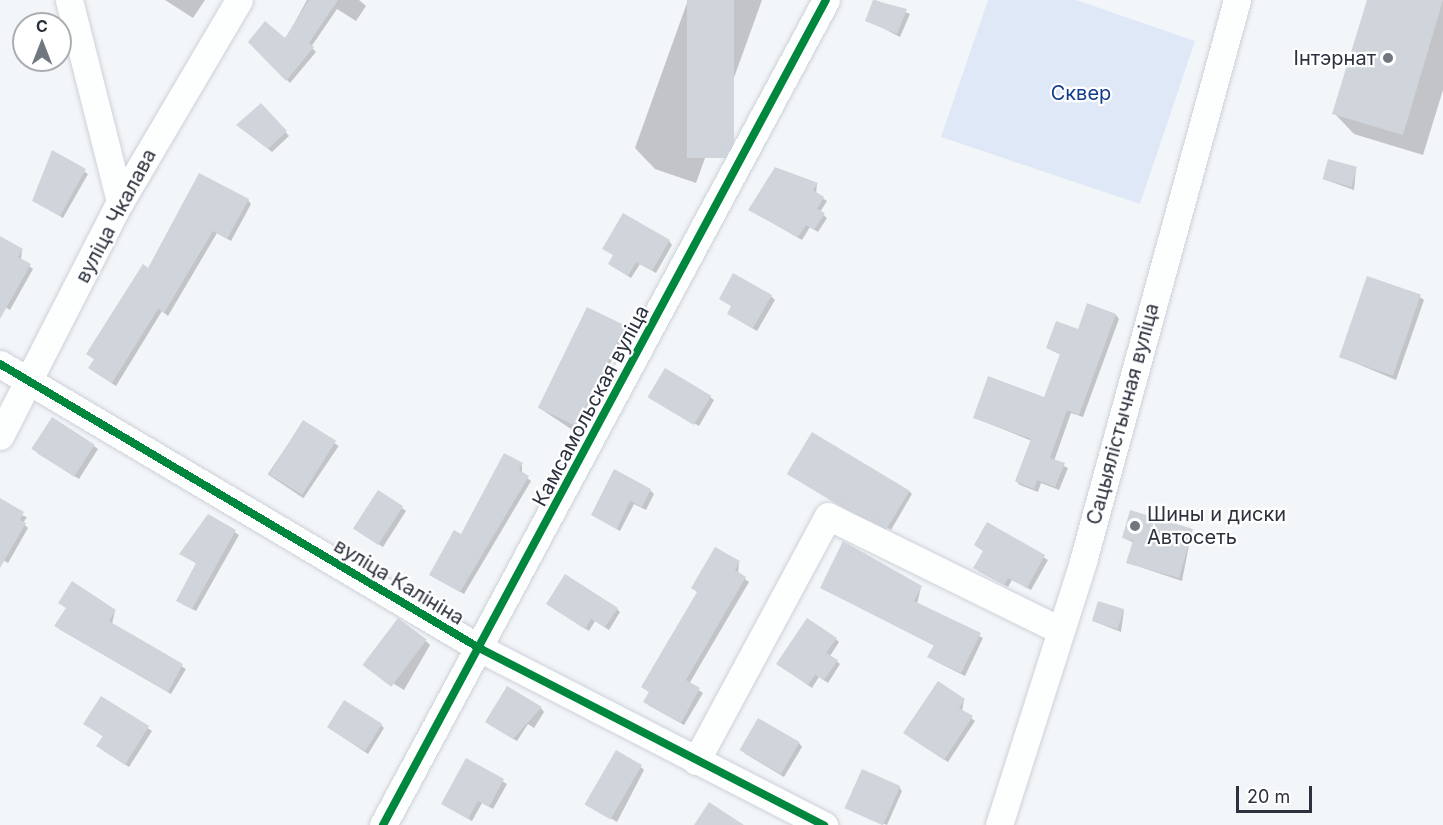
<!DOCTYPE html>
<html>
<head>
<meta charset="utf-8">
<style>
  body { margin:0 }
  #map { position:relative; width:1443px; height:825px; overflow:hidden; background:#f3f6f9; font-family:Inter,sans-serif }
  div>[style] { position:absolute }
  .green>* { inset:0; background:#dfe8f7 }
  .shadow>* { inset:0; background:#0003; transform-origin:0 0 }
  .building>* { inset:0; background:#d0d5dc; transform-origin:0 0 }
  .roads { filter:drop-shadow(0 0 2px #cdd2d9) drop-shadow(0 0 2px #cdd2d9) }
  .street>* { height:27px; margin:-13.5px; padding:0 13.5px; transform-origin:13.5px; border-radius:13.5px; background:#fdfefe }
  .cycleway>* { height:8px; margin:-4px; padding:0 4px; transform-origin:4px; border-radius:4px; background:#00873e }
  .dots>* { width:16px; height:16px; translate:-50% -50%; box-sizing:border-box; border:3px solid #fff; border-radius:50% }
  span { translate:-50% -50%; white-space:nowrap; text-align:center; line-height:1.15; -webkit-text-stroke:4.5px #fff; paint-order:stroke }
  .poi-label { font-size:20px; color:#2b323d }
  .right { translate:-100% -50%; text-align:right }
  .left { translate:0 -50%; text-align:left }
  .park-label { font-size:20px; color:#123c8c }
  .street-label { font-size:20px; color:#2b323d }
  .north { position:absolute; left:12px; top:12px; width:60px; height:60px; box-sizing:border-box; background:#fff; border:2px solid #aaadb1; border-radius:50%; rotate:0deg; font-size:16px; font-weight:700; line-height:24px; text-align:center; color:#2b323d }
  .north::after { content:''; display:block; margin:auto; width:21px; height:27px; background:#71777f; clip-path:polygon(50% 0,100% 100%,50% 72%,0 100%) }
  .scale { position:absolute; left:1236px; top:786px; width:76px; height:27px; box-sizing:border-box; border:3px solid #2b323d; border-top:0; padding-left:8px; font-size:18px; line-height:21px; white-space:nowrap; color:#2b323d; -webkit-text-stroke:4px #fff; paint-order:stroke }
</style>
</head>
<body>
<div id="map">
  <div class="green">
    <div style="clip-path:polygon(988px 0,1076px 0,1195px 41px,1140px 204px,941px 137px)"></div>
  </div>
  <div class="shadow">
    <div style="clip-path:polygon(165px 0,205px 0,193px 18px)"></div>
    <div style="clip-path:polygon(307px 0,359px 0,366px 6px,356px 21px,337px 9px,311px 47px,316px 52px,290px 83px,250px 42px,285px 40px)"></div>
    <div style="clip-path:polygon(688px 0,762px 0,696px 183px,655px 169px,635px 148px)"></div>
    <div style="clip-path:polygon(875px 0,910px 14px,900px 37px,867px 20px)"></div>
    <div style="clip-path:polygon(1368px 0,1443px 0,1443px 90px,1423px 155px,1354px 134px,1334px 113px)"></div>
    <div style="clip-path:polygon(261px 105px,289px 136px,272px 152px,242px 128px)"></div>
    <div style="clip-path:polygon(53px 152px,88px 174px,63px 218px,34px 201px)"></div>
    <div style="clip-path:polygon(1356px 169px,1354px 190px,1323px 179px)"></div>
    <div style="clip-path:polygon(817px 184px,816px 194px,827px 201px,820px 212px,827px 218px,818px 232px,810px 227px,802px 240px,750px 210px)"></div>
    <div style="clip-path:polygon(248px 200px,251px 204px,231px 241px,217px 233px,168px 316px,162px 311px,116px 386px,93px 371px,95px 360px,87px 354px,148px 270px)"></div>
    <div style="clip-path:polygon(669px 241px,672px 245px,656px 273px,640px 264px,631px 278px,609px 264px)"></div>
    <div style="clip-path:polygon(0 243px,22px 250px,21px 260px,33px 269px,10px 310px,0 304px)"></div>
    <div style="clip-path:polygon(771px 296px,775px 300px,757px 331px,733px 317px,733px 307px,720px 298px)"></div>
    <div style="clip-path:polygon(1420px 297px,1424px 300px,1396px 380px,1341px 357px)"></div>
    <div style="clip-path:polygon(1116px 315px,1119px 319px,1083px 417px,1071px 413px,1054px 461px,1068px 468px,1059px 490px,1041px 483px,1038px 492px,1020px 485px,1016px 481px,1032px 441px,975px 418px,1045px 399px,1061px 355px,1047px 348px)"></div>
    <div style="clip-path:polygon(625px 327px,628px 330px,574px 431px,538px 407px)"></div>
    <div style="clip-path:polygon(710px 397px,714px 400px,699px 426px,654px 400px)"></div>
    <div style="left:303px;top:422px;width:43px;height:63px;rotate:34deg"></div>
    <div style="clip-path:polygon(94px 446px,98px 449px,79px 479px,37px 453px)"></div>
    <div style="clip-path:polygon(522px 464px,522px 474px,531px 481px,464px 594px,435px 578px,461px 536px)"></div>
    <div style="clip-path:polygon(787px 473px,909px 491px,912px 494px,891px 530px)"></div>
    <div style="clip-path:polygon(650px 490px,654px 494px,646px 510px,634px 504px,620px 531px,592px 515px)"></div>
    <div style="clip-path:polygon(0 508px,27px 517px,23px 523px,28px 528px,8px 563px,0 558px)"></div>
    <div style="clip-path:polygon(402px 508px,406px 511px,383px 547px,356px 529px)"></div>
    <div style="clip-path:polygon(209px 516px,239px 535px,196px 611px,182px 604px,197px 564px,181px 554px)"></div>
    <div style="clip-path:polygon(988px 524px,1048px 560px,1031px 590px,1012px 580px,1008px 587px,978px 571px,984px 551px,976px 545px)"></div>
    <div style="clip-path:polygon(1192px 530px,1182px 581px,1128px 563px,1134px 543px,1124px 538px)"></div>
    <div style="clip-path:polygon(844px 543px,921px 587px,917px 604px,983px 638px,965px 676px,933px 660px,935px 646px,821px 588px)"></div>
    <div style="clip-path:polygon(739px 562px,738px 574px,749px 582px,689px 684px,703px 693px,684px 725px,648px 705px,650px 693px,643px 687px,698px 592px,693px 588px)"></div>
    <div style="clip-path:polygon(552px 607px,617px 609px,620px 612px,609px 630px,595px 621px,589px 631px)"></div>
    <div style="clip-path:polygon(1124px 610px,1121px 632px,1093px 621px)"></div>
    <div style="clip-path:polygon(115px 611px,112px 624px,186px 669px,171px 694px,59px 629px)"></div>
    <div style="clip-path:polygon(836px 639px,839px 642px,830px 656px,840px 664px,828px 683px,819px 677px,812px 688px,782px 667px)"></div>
    <div style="clip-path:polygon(426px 641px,430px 645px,404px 690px,370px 669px)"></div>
    <div style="clip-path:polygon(102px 698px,152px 731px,129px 767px,102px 749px,104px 737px,85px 724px)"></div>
    <div style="clip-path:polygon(964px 700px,962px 711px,975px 721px,948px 762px,908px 736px)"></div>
    <div style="clip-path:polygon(541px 708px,544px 712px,534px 728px,528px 724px,517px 741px,490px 725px)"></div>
    <div style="clip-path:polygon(381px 725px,384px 728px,368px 754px,332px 730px)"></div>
    <div style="clip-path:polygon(799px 743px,802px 747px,784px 777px,744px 753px)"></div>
    <div style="clip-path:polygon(467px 760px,507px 784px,493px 809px,482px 803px,472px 821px,443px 804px)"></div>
    <div style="clip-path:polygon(641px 767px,644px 770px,617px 822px,588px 805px)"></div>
    <div style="clip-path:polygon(899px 787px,902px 791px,887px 825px,846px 808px)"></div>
  </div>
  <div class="building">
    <div style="clip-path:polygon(309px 0,338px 0,309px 43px,314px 47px,286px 81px,248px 42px,265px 21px,285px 38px)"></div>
    <div style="left:687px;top:0;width:47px;height:158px"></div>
    <div style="clip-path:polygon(873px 0,907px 9px,897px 34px,865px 21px)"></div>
    <div style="clip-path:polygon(1367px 0,1443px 0,1403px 135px,1332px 114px)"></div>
    <div style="clip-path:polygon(261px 103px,287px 131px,268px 149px,236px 125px)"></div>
    <div style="clip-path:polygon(52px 150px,86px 169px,60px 216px,32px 201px)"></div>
    <div style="left:1328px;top:159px;width:30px;height:21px;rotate:15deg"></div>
    <div style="clip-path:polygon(775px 167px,818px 183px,813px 190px,824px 197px,817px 209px,825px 213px,814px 230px,806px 225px,798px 237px,748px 210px)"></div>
    <div style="clip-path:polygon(199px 173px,249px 199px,227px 239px,213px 231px,164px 313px,158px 309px,112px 383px,88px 368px,94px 359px,86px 354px,143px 264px,148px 268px)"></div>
    <div style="clip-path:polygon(623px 213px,670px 240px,652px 271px,636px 262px,628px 276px,608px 264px,613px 255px,602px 249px)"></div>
    <div style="clip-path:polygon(0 236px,23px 249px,18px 257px,31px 264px,0 319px)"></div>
    <div style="clip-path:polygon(733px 273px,772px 295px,753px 328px,727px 314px,731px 306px,719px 299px)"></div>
    <div style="left:1367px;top:276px;width:57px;height:86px;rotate:19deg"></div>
    <div style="clip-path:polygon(1087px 303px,1116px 314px,1079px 415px,1067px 410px,1050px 458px,1065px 463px,1055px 487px,1037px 480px,1034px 489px,1015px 481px,1031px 439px,973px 418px,988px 376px,1044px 397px,1060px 354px,1046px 348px,1056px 321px,1078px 329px)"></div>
    <div style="left:587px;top:307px;width:43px;height:112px;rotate:26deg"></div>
    <div style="left:665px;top:368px;width:54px;height:34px;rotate:31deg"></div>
    <div style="left:52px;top:417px;width:51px;height:38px;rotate:33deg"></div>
    <div style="left:303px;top:420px;width:39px;height:64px;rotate:32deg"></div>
    <div style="left:812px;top:432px;width:114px;height:49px;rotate:31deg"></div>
    <div style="clip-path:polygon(504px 453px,523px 463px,519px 470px,529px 476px,460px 592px,429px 575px,454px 530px,461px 534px)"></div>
    <div style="clip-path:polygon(614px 469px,651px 489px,642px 507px,630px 501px,617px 529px,591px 515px)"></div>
    <div style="left:378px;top:490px;width:30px;height:46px;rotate:33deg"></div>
    <div style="clip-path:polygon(0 498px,24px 512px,20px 520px,26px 523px,0 568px)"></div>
    <div style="clip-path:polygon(1130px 510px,1193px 529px,1179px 578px,1126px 563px,1133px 541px,1122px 538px)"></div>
    <div style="clip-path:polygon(208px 514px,236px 530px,192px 609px,176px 601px,196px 563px,179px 554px)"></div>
    <div style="clip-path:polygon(987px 522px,1045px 555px,1027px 588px,1008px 578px,1004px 585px,973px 568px,983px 551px,974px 545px)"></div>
    <div style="clip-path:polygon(843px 541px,922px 586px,914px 601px,981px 633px,961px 673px,927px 657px,934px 645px,820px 588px)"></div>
    <div style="clip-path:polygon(715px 547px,740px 561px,735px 570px,746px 577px,686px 680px,700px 688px,681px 723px,643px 702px,649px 692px,641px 687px,697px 592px,691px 588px)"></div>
    <div style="clip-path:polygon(565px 574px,618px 608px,605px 627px,591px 619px,585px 629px,546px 604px)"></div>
    <div style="clip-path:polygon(72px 581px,116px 610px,109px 621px,183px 664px,168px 692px,54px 626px,66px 608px,58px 603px)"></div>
    <div style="left:1098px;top:601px;width:27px;height:21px;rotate:17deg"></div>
    <div style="left:398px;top:618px;width:36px;height:59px;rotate:37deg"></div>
    <div style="clip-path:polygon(807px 618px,837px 638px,826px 653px,838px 660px,824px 680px,815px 675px,808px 685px,776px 664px)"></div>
    <div style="clip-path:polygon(938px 681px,965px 699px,959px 708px,973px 716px,944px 760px,903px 733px)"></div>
    <div style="clip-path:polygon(507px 686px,542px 707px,513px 739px,485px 722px)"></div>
    <div style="clip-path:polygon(101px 696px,149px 726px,125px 765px,96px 746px,103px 736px,83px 724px)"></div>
    <div style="left:344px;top:700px;width:45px;height:32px;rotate:32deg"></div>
    <div style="left:758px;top:718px;width:48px;height:37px;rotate:30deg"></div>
    <div style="left:616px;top:750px;width:30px;height:63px;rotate:30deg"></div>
    <div style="clip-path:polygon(466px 758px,504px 779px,489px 807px,478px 801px,468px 819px,441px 804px)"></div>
    <div style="left:862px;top:769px;width:42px;height:43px;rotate:24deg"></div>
    <div style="clip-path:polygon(709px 802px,744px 825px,694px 825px)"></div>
  </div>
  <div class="roads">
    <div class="street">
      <div style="left:69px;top:0;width:208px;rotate:75.8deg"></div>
      <div style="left:0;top:364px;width:559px;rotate:30.65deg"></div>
      <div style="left:481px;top:649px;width:386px;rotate:27.2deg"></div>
      <div style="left:0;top:436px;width:263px;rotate:-62.9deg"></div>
      <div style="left:120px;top:202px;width:234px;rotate:-59.5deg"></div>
      <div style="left:696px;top:761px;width:278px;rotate:-61.7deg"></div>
      <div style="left:828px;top:516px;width:258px;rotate:26.2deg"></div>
      <div style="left:383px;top:825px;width:936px;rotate:-61.77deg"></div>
      <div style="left:999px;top:825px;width:277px;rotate:-72.3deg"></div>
      <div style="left:1083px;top:561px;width:582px;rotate:-74.65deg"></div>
    </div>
  </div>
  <div class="cycleway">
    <div style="left:0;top:364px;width:559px;rotate:30.65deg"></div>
    <div style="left:481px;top:649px;width:386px;rotate:27.2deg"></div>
    <div style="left:383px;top:825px;width:936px;rotate:-61.77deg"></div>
  </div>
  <div class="dots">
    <div style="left:1388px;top:58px;background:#71777f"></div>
    <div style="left:1135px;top:526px;background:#71777f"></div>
  </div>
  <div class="poi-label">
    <span class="right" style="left:1376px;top:58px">Інтэрнат</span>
    <span class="left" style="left:1147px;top:526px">Шины и диски<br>Автосеть</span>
  </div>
  <div class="park-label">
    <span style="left:1081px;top:93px">Сквер</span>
  </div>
  <div class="street-label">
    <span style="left:116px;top:216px;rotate:-62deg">вуліца Чкалава</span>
    <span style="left:591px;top:406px;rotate:-62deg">Камсамольская вуліца</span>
    <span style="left:1123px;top:414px;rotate:-75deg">Сацыялістычная вуліца</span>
    <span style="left:399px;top:582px;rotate:31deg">вуліца Калініна</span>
  </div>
  <div class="north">С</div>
  <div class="scale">20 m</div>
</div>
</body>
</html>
